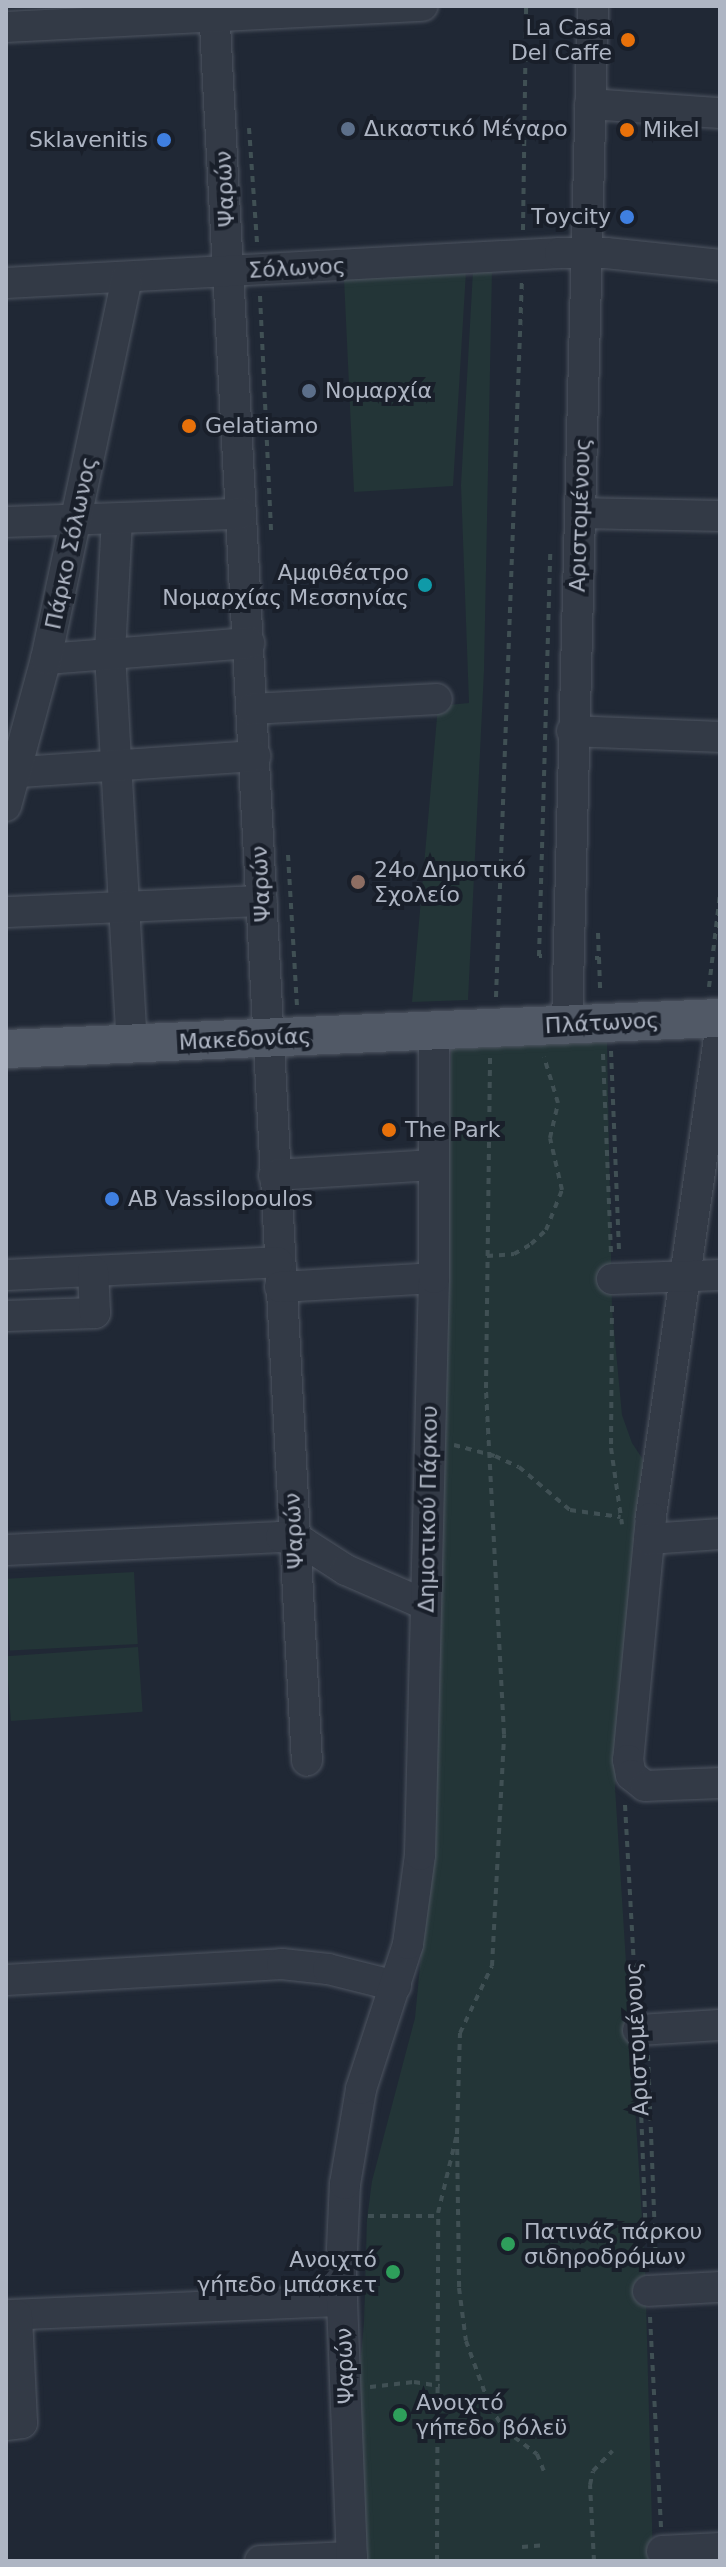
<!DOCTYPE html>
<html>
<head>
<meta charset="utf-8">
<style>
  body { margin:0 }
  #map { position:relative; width:726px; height:2567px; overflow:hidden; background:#202835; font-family:"DejaVu Sans",sans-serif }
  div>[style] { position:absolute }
  .green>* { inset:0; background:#233537; transform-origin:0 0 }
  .path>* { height:4px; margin-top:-2px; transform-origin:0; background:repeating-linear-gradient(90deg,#405054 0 6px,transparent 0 12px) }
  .roads { filter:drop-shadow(0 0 2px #4e5561) drop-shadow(0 0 2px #4e5561) }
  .minor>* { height:30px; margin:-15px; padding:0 15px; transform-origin:15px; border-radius:15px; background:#333a46 }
  .major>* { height:38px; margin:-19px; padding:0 19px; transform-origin:19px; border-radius:19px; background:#515966 }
  .dots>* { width:22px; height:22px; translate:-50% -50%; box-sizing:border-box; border:4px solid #191f2a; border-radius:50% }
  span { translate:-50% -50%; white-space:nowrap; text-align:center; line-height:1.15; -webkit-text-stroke:8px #191f2a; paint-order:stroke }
  .poi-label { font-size:22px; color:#aeb5c3 }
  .right { translate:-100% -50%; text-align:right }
  .left { translate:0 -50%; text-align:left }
  .street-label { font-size:22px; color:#aeb5c3 }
  .frame { position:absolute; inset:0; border:8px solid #aeb5c3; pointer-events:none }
</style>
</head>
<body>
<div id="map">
  <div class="green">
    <div style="clip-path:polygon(492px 270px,484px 670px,468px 1000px,412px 1002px,438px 706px,469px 703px,461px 485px,473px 271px)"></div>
    <div style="clip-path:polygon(466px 271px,453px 486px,354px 492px,344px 278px)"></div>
    <div style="clip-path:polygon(607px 1040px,612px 1309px,622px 1415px,632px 1443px,654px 1476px,615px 1787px,645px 2266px,653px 2561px,365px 2561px,358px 2388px,364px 2323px,367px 2219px,372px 2181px,415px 2018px,429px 1872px,451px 1048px)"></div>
    <div style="left:134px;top:1572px;width:72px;height:128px;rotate:87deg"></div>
    <div style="left:138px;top:1647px;width:65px;height:132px;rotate:86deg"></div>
  </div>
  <div class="path">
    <div style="left:249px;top:128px;width:115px;rotate:86deg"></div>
    <div style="left:523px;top:230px;width:224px;rotate:-89.2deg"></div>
    <div style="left:260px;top:296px;width:235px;rotate:87.3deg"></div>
    <div style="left:288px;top:855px;width:151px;rotate:86.6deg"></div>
    <div style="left:598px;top:933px;width:25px;rotate:88deg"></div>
    <div style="left:542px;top:956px;width:3px;rotate:180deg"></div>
    <div style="left:539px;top:956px;width:404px;rotate:-88.4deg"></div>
    <div style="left:595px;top:958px;width:4px"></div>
    <div style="left:599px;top:958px;width:35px;rotate:88deg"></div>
    <div style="left:709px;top:987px;width:94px;rotate:-83.3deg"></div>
    <div style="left:496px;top:997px;width:718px;rotate:-87.93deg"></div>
    <div style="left:611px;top:1051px;width:203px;rotate:87.7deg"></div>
    <div style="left:603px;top:1054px;width:199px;rotate:87.7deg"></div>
    <div style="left:487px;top:1256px;width:27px;rotate:-4deg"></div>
    <div style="left:514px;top:1254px;width:20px;rotate:-30deg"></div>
    <div style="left:531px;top:1244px;width:21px;rotate:-43deg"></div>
    <div style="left:546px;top:1230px;width:43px;rotate:-68.2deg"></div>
    <div style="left:562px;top:1190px;width:53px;rotate:-103deg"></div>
    <div style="left:550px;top:1138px;width:36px;rotate:-77deg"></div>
    <div style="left:558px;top:1103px;width:48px;rotate:-106.9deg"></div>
    <div style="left:612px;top:1306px;width:142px;rotate:90.4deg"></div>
    <div style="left:611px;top:1448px;width:77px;rotate:81.8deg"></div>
    <div style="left:454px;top:1445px;width:42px;rotate:15deg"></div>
    <div style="left:495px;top:1456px;width:26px;rotate:25deg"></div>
    <div style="left:519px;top:1467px;width:67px;rotate:40.1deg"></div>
    <div style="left:570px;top:1510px;width:51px;rotate:7.8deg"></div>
    <div style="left:625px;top:1805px;width:199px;rotate:86.8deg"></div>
    <div style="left:648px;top:2055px;width:211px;rotate:87.8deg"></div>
    <div style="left:639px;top:2057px;width:207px;rotate:87.8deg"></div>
    <div style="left:457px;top:2137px;width:151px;rotate:89.2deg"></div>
    <div style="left:459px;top:2288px;width:53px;rotate:82.5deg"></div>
    <div style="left:466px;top:2341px;width:70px;rotate:70deg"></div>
    <div style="left:490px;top:2407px;width:27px;rotate:57deg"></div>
    <div style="left:505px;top:2430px;width:40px;rotate:37deg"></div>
    <div style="left:537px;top:2454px;width:18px;rotate:68deg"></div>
    <div style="left:368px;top:2216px;width:70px"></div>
    <div style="left:650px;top:2317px;width:211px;rotate:87deg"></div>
    <div style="left:370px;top:2387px;width:44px;rotate:-6.5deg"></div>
    <div style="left:414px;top:2382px;width:26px;rotate:9deg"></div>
    <div style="left:522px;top:2547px;width:24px;rotate:-5deg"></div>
    <div style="left:437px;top:2561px;width:348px;rotate:-89.8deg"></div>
    <div style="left:438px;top:2213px;width:81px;rotate:-76.5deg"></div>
    <div style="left:457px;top:2134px;width:101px;rotate:-88.3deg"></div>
    <div style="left:460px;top:2033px;width:74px;rotate:-64.5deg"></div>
    <div style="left:492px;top:1966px;width:232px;rotate:-87deg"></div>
    <div style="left:504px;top:1734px;width:346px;rotate:-93deg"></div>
    <div style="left:486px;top:1388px;width:332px;rotate:-89.3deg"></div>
    <div style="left:594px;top:2561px;width:76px;rotate:-93deg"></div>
    <div style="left:590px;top:2485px;width:14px;rotate:-78deg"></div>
    <div style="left:593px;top:2471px;width:28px;rotate:-46deg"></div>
  </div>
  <div class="roads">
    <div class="minor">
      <div style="left:214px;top:6px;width:1757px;rotate:86.97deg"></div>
      <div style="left:6px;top:27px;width:417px;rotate:-2.9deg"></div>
      <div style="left:590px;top:104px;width:130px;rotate:4deg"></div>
      <div style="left:6px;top:283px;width:555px;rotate:-3.1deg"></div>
      <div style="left:560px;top:253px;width:46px"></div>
      <div style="left:606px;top:253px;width:115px;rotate:6deg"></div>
      <div style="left:580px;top:513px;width:140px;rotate:1.2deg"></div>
      <div style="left:117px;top:519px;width:135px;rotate:93deg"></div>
      <div style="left:110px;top:654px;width:391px;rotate:86.8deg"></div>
      <div style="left:6px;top:522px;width:234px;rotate:-2deg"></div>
      <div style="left:46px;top:659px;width:204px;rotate:-4.5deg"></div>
      <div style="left:252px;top:709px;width:185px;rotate:-3.1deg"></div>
      <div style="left:572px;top:731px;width:148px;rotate:2.3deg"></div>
      <div style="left:6px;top:773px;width:250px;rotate:-3.9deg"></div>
      <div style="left:6px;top:806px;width:152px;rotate:-74.8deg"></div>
      <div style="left:46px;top:659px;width:390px;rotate:-78deg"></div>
      <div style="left:6px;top:912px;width:256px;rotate:-2.5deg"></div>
      <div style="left:567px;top:1025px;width:1019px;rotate:-88.54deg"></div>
      <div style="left:720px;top:1031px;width:492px;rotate:98.1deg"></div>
      <div style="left:651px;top:1518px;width:243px;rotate:95.4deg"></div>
      <div style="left:628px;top:1760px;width:15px;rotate:79deg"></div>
      <div style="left:631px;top:1775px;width:18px;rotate:38deg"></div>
      <div style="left:645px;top:1786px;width:75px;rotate:-2.3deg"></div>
      <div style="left:274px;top:1175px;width:160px;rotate:-3.6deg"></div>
      <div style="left:6px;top:1275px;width:272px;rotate:-2.7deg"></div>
      <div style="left:612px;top:1279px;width:108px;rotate:-2.1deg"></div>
      <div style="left:280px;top:1287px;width:154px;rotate:-3.3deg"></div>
      <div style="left:6px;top:1316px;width:89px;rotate:-1.9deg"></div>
      <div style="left:95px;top:1313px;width:42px;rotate:-92.7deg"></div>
      <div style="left:649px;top:1539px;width:71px;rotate:-4deg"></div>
      <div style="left:6px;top:1550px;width:275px;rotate:-2.7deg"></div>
      <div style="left:281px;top:1537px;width:24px;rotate:15deg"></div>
      <div style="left:304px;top:1543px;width:50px;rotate:32.7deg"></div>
      <div style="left:346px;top:1570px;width:87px;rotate:23.6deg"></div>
      <div style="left:6px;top:1980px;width:276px;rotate:-3.3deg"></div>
      <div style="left:282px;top:1964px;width:46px;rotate:6.2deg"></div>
      <div style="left:328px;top:1969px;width:70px;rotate:14deg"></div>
      <div style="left:638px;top:2030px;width:82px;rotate:-3.5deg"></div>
      <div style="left:648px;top:2291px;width:72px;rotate:-3.2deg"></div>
      <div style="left:6px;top:2315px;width:336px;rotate:-2.4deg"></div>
      <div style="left:6px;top:2425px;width:16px;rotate:-7deg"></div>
      <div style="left:22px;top:2423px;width:108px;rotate:-92.7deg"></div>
      <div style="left:662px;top:2551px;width:58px;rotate:-3deg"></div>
      <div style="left:260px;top:2561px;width:92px;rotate:-2.5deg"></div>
      <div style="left:352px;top:2561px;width:290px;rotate:-92.2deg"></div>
      <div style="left:341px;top:2271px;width:87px;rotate:-87.4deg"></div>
      <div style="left:345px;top:2184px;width:96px;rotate:-80.4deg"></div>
      <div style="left:361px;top:2089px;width:152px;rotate:-72deg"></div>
      <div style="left:408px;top:1944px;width:90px;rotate:-82.3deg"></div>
      <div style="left:420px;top:1855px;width:577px;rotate:-88.61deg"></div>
      <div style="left:434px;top:1278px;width:248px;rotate:-90deg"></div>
    </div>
    <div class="major">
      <div style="left:6px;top:1049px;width:715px;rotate:-2.49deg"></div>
    </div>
  </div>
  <div class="dots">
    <div style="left:628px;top:40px;background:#e8710a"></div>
    <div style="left:348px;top:129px;background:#5c6f8a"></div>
    <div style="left:627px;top:130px;background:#e8710a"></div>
    <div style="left:164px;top:140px;background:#3f7fe0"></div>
    <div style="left:627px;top:217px;background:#3f7fe0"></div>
    <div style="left:309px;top:391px;background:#5c6f8a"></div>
    <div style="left:189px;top:426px;background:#e8710a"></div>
    <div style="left:425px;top:585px;background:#0f9aa8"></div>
    <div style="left:358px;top:882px;background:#8d6e63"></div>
    <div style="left:389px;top:1130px;background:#e8710a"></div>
    <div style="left:112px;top:1199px;background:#3f7fe0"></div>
    <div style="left:508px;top:2244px;background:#2e9e5b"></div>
    <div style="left:393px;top:2272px;background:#2e9e5b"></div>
    <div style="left:400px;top:2415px;background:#2e9e5b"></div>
  </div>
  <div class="poi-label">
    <span class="right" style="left:612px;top:40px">La Casa<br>Del Caffe</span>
    <span class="left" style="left:364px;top:129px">Δικαστικό Μέγαρο</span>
    <span class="left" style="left:643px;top:130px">Mikel</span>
    <span class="right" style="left:148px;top:140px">Sklavenitis</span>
    <span class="right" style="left:611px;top:217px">Τoycity</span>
    <span class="left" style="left:325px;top:391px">Νομαρχία</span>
    <span class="left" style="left:205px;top:426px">Gelatiamo</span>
    <span class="right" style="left:409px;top:585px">Αμφιθέατρο<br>Νομαρχίας Μεσσηνίας</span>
    <span class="left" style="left:374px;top:882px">24ο Δημοτικό<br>Σχολείο</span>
    <span class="left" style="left:405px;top:1130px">The Park</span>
    <span class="left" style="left:128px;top:1199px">AB Vassilopoulos</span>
    <span class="left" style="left:524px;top:2244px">Πατινάζ πάρκου<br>σιδηροδρόμων</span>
    <span class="right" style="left:377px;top:2272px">Ανοιχτό<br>γήπεδο μπάσκετ</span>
    <span class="left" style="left:416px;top:2415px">Ανοιχτό<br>γήπεδο βόλεϋ</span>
  </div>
  <div class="street-label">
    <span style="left:225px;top:189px;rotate:-93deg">Ψαρών</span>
    <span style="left:297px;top:268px;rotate:-3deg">Σόλωνος</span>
    <span style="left:580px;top:515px;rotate:-88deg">Αριστομένους</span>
    <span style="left:71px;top:543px;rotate:-78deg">Πάρκο Σόλωνος</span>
    <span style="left:261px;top:884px;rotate:-93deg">Ψαρών</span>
    <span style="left:602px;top:1023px;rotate:-3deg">Πλάτωνος</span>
    <span style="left:245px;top:1039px;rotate:-3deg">Μακεδονίας</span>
    <span style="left:428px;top:1509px;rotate:-89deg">Δημοτικού Πάρκου</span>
    <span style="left:294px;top:1531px;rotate:-93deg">Ψαρών</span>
    <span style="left:637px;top:2039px;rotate:-93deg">Αριστομένους</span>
    <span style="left:345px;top:2366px;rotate:-92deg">Ψαρών</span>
  </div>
  <div class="frame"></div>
</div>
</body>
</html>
